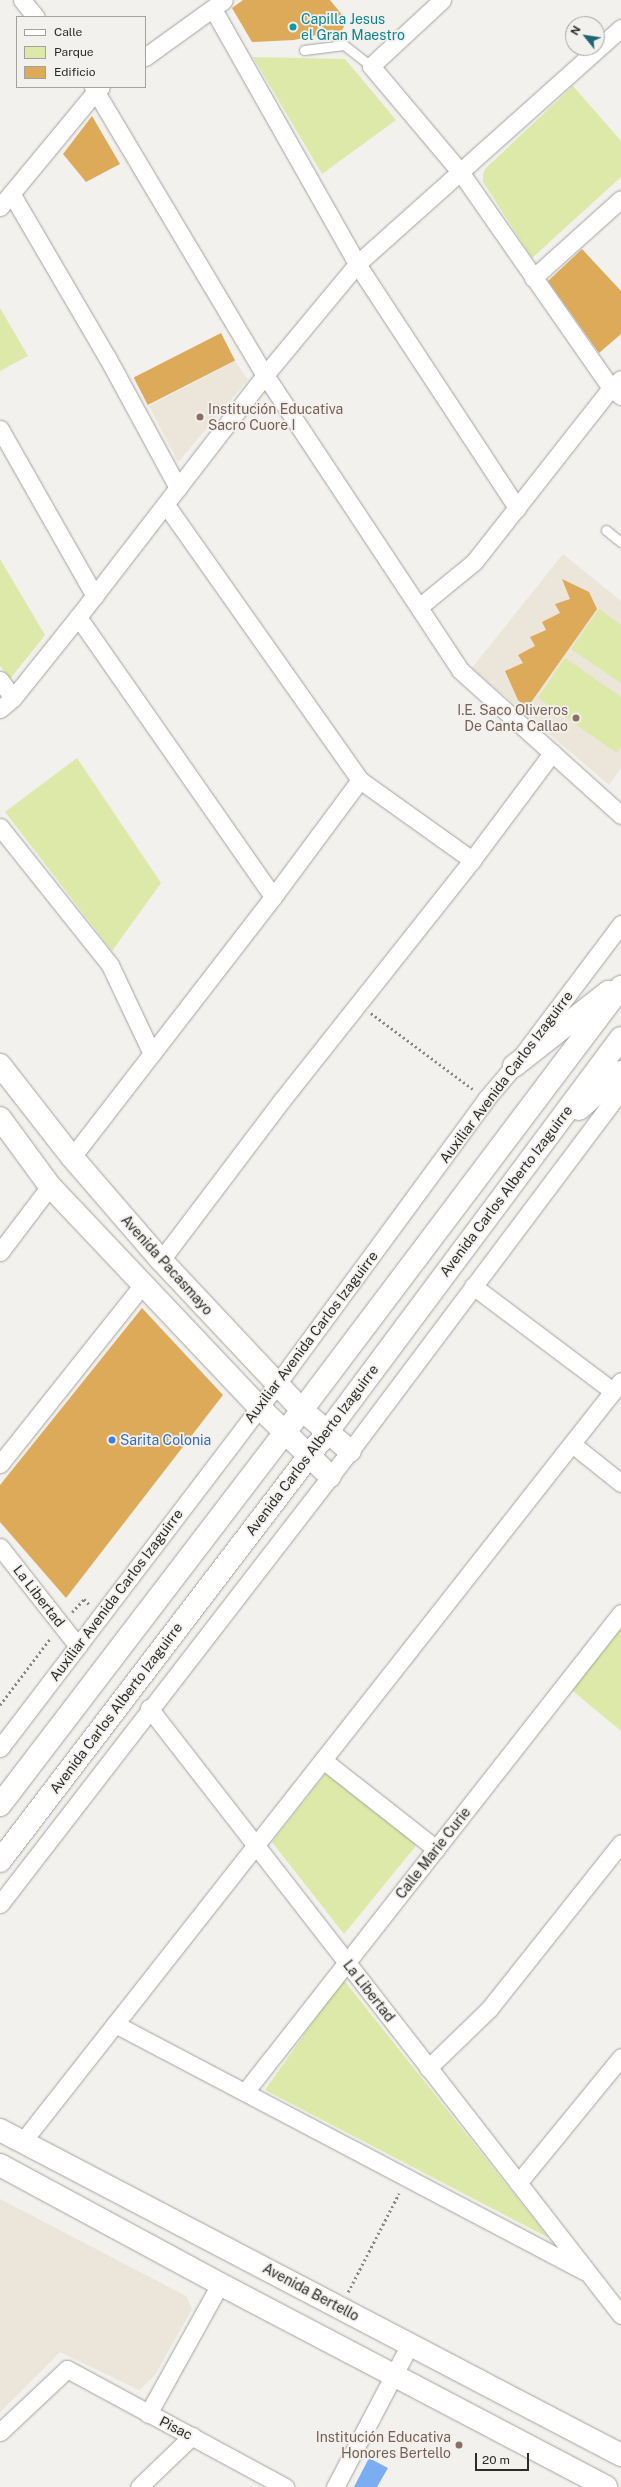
<!DOCTYPE html>
<html>
<head>
<meta charset="utf-8">
<style>
  body { margin:0 }
  #map { position:relative; width:621px; height:2487px; overflow:hidden; background:#f3f1ed; font-family:"Public Sans",sans-serif }
  div>[style] { position:absolute }
  .built>* { inset:0; background:#ebe5da }
  .green>* { inset:0; background:#dce9a8 }
  .water>* { inset:0; background:#7badf3 }
  .building>* { inset:0; background:#ddaa59; transform-origin:0 0 }
  .path>* { height:2.5px; margin-top:-1.25px; transform-origin:0; background:repeating-linear-gradient(90deg,#898784 0 2px,transparent 0 5px) }
  .roads { filter:drop-shadow(0 0 1px #a4a29e) drop-shadow(0 0 1px #a4a29e) }
  .lane>* { height:9px; margin:-4.5px; padding:0 4.5px; transform-origin:4.5px; border-radius:4.5px; background:#fff }
  .street>* { height:17px; margin:-8.5px; padding:0 8.5px; transform-origin:8.5px; border-radius:8.5px; background:#fff }
  .secondary>* { height:22px; margin:-11px; padding:0 11px; transform-origin:11px; border-radius:11px; background:#fff }
  .primary>* { height:22px; margin:-11px; padding:0 11px; transform-origin:11px; border-radius:11px; background:#fff }
  .dots>* { width:11px; height:11px; translate:-50% -50%; box-sizing:border-box; border:2px solid #f3f1ed; border-radius:50% }
  span { translate:-50% -50%; white-space:nowrap; text-align:center; line-height:1.15; -webkit-text-stroke:3.5px #f3f1ed; paint-order:stroke }
  .culture-label { font-size:14px; color:#0d838f }
  .left { translate:0 -50%; text-align:left }
  .education-label { font-size:14px; color:#785e54 }
  .right { translate:-100% -50%; text-align:right }
  .street-label { font-size:14px; color:#2d2c2a }
  .shop-label { font-size:14px; color:#366cbe }
  .legend { position:absolute; left:16px; top:16px; width:130px; height:72px; box-sizing:border-box; background:#f3f1ed; border:1px solid #a4a29f; margin:0; padding:5px 7px; list-style:none; font-size:12px; color:#2d2c2a }
  .legend li { display:flex; align-items:center; gap:8px; height:20px }
  .legend b { width:20px; border:1px solid #a4a29f }
  .north { position:absolute; left:565px; top:16px; width:40px; height:40px; box-sizing:border-box; background:#f3f1ed; border:1px solid #a4a29f; border-radius:50%; rotate:300deg; font-size:11px; font-weight:700; line-height:16px; text-align:center; color:#2d2c2a }
  .north::after { content:''; display:block; margin:auto; width:14px; height:18px; background:#1b6671; clip-path:polygon(50% 0,100% 100%,50% 72%,0 100%) }
  .scale { position:absolute; left:475px; top:2453px; width:54px; height:18px; box-sizing:border-box; border:2px solid #2d2c2a; border-top:0; padding-left:5px; font-size:12px; line-height:14px; white-space:nowrap; color:#2d2c2a; -webkit-text-stroke:3px #f3f1ed; paint-order:stroke }
</style>
</head>
<body>
<div id="map">
  <div class="built">
    <div style="clip-path:polygon(235px 361px,248px 380px,178px 462px,149px 406px)"></div>
    <div style="clip-path:polygon(563px 554px,621px 601px,621px 768px,609px 785px,472px 668px)"></div>
    <div style="clip-path:polygon(0 2199px,186px 2296px,192px 2309px,155px 2375px,139px 2390px,60px 2352px,0 2412px)"></div>
  </div>
  <div class="green">
    <div style="clip-path:polygon(253px 57px,345px 59px,396px 120px,322px 174px)"></div>
    <div style="clip-path:polygon(573px 86px,621px 141px,621px 177px,532px 258px,483px 182px,483px 175px,485px 169px)"></div>
    <div style="clip-path:polygon(0 308px,28px 356px,0 371px)"></div>
    <div style="clip-path:polygon(0 559px,45px 635px,10px 679px,0 666px)"></div>
    <div style="clip-path:polygon(599px 609px,621px 625px,621px 683px,571px 649px)"></div>
    <div style="clip-path:polygon(565px 658px,621px 697px,621px 746px,617px 753px,538px 698px)"></div>
    <div style="clip-path:polygon(77px 758px,161px 883px,112px 951px,5px 812px)"></div>
    <div style="clip-path:polygon(621px 1619px,621px 1731px,568px 1687px)"></div>
    <div style="clip-path:polygon(329px 1769px,419px 1842px,344px 1934px,272px 1842px)"></div>
    <div style="clip-path:polygon(343px 1979px,549px 2238px,265px 2090px)"></div>
  </div>
  <div class="water">
    <div style="clip-path:polygon(369px 2458px,388px 2468px,377px 2487px,354px 2487px)"></div>
  </div>
  <div class="building">
    <div style="clip-path:polygon(243px 0,330px 0,347px 21px,340px 34px,322px 34px,294px 40px,252px 42px,232px 8px)"></div>
    <div style="clip-path:polygon(92px 116px,120px 164px,86px 182px,63px 154px)"></div>
    <div style="clip-path:polygon(582px 249px,621px 291px,621px 334px,599px 353px,548px 281px)"></div>
    <div style="left:221px;top:333px;width:31px;height:98px;rotate:63deg"></div>
    <div style="clip-path:polygon(562px 579px,589px 592px,597px 609px,527px 708px,518px 700px,505px 671px,523px 663px,518px 655px,535px 646px,530px 637px,546px 630px,542px 622px,560px 613px,555px 604px,570px 599px)"></div>
    <div style="clip-path:polygon(142px 1308px,223px 1395px,66px 1598px,0 1522px,0 1485px)"></div>
  </div>
  <div class="path">
    <div style="left:371px;top:1013px;width:127px;rotate:36.7deg"></div>
    <div style="left:72px;top:1612px;width:18px;rotate:-47deg"></div>
    <div style="left:84px;top:1599px;width:7px;rotate:45deg"></div>
    <div style="left:0;top:1705px;width:83px;rotate:-52.9deg"></div>
    <div style="left:348px;top:2292px;width:111px;rotate:-62.7deg"></div>
  </div>
  <div class="roads">
    <div class="lane">
      <div style="left:304px;top:50px;width:40px;rotate:-7.1deg"></div>
      <div style="left:344px;top:45px;width:34px;rotate:38deg"></div>
      <div style="left:606px;top:530px;width:19px;rotate:39deg"></div>
    </div>
    <div class="street">
      <div style="left:22px;top:0;width:22px;rotate:51deg"></div>
      <div style="left:442px;top:0;width:97px;rotate:137.1deg"></div>
      <div style="left:371px;top:66px;width:140px;rotate:49.9deg"></div>
      <div style="left:461px;top:173px;width:262px;rotate:55.1deg"></div>
      <div style="left:611px;top:388px;width:13px;rotate:39deg"></div>
      <div style="left:213px;top:9px;width:293px;rotate:60.5deg"></div>
      <div style="left:357px;top:264px;width:292px;rotate:56.7deg"></div>
      <div style="left:145px;top:57px;width:97px;rotate:-35.8deg"></div>
      <div style="left:93px;top:87px;width:335px;rotate:59.2deg"></div>
      <div style="left:265px;top:375px;width:354px;rotate:56.5deg"></div>
      <div style="left:460px;top:670px;width:217px;rotate:42deg"></div>
      <div style="left:11px;top:193px;width:190px;rotate:59.7deg"></div>
      <div style="left:107px;top:357px;width:149px;rotate:61.5deg"></div>
      <div style="left:0;top:207px;width:151px;rotate:-50.4deg"></div>
      <div style="left:96px;top:91px;width:6px;rotate:-39deg"></div>
      <div style="left:533px;top:278px;width:118px;rotate:-41.9deg"></div>
      <div style="left:0;top:429px;width:192px;rotate:60.4deg"></div>
      <div style="left:166px;top:505px;width:337px;rotate:54.8deg"></div>
      <div style="left:360px;top:780px;width:138px;rotate:35.5deg"></div>
      <div style="left:419px;top:607px;width:71px;rotate:-39.3deg"></div>
      <div style="left:474px;top:562px;width:221px;rotate:-51.8deg"></div>
      <div style="left:611px;top:388px;width:13px;rotate:-42deg"></div>
      <div style="left:78px;top:617px;width:341px;rotate:55.1deg"></div>
      <div style="left:0;top:680px;width:22px;rotate:54deg"></div>
      <div style="left:0;top:709px;width:17px;rotate:-40deg"></div>
      <div style="left:13px;top:698px;width:104px;rotate:-51.3deg"></div>
      <div style="left:78px;top:617px;width:306px;rotate:-52.3deg"></div>
      <div style="left:265px;top:375px;width:144px;rotate:-50.3deg"></div>
      <div style="left:357px;top:264px;width:354px;rotate:-41.8deg"></div>
      <div style="left:0;top:827px;width:176px;rotate:51.4deg"></div>
      <div style="left:110px;top:965px;width:98px;rotate:64.7deg"></div>
      <div style="left:72px;top:1157px;width:329px;rotate:-52.3deg"></div>
      <div style="left:273px;top:897px;width:146px;rotate:-53.4deg"></div>
      <div style="left:0;top:1252px;width:83px;rotate:-52.9deg"></div>
      <div style="left:161px;top:1260px;width:201px;rotate:-52.9deg"></div>
      <div style="left:282px;top:1100px;width:306px;rotate:-51.6deg"></div>
      <div style="left:472px;top:860px;width:134px;rotate:-53.2deg"></div>
      <div style="left:473px;top:1286px;width:175px;rotate:36.9deg"></div>
      <div style="left:572px;top:1444px;width:63px;rotate:38.5deg"></div>
      <div style="left:0;top:1464px;width:230px;rotate:-51.5deg"></div>
      <div style="left:0;top:1547px;width:126px;rotate:51.8deg"></div>
      <div style="left:149px;top:1708px;width:769px;rotate:52.13deg"></div>
      <div style="left:0;top:1748px;width:457px;rotate:-52.7deg"></div>
      <div style="left:277px;top:1384px;width:353px;rotate:-53.7deg"></div>
      <div style="left:486px;top:1099px;width:43px;rotate:-49.7deg"></div>
      <div style="left:514px;top:1066px;width:178px;rotate:-53deg"></div>
      <div style="left:323px;top:1760px;width:144px;rotate:38.2deg"></div>
      <div style="left:0;top:1904px;width:572px;rotate:-52.31deg"></div>
      <div style="left:350px;top:1451px;width:451px;rotate:-53.1deg"></div>
      <div style="left:115px;top:2024px;width:530px;rotate:27.77deg"></div>
      <div style="left:428px;top:2068px;width:85px;rotate:-44deg"></div>
      <div style="left:489px;top:2009px;width:212px;rotate:-51.5deg"></div>
      <div style="left:245px;top:2092px;width:609px;rotate:-51.87deg"></div>
      <div style="left:23px;top:2141px;width:967px;rotate:-51.8deg"></div>
      <div style="left:518px;top:2183px;width:163px;rotate:-50.7deg"></div>
      <div style="left:148px;top:2414px;width:149px;rotate:-61deg"></div>
      <div style="left:0;top:2432px;width:92px;rotate:-43.2deg"></div>
      <div style="left:67px;top:2369px;width:248px;rotate:28.4deg"></div>
      <div style="left:139px;top:2487px;width:74px;rotate:-43.9deg"></div>
      <div style="left:335px;top:2487px;width:161px;rotate:-62.3deg"></div>
    </div>
    <div class="secondary">
      <div style="left:0;top:1065px;width:117px;rotate:52deg"></div>
      <div style="left:72px;top:1157px;width:136px;rotate:49.2deg"></div>
      <div style="left:161px;top:1260px;width:206px;rotate:46.8deg"></div>
      <div style="left:302px;top:1410px;width:63px;rotate:40.5deg"></div>
      <div style="left:0;top:1118px;width:84px;rotate:53.7deg"></div>
      <div style="left:50px;top:1186px;width:304px;rotate:46.6deg"></div>
      <div style="left:259px;top:1407px;width:99px;rotate:44.2deg"></div>
      <div style="left:0;top:2130px;width:701px;rotate:27.63deg"></div>
      <div style="left:0;top:2165px;width:250px;rotate:28.4deg"></div>
      <div style="left:220px;top:2284px;width:436px;rotate:27.7deg"></div>
    </div>
    <div class="primary">
      <div style="left:514px;top:1066px;width:120px;rotate:-38.2deg"></div>
      <div style="left:579px;top:1109px;width:56px;rotate:-41.4deg"></div>
      <div style="left:0;top:1805px;width:497px;rotate:-52.6deg"></div>
      <div style="left:302px;top:1410px;width:530px;rotate:-52.98deg"></div>
      <div style="left:0;top:1861px;width:541px;rotate:-52.66deg"></div>
      <div style="left:328px;top:1431px;width:490px;rotate:-53.3deg"></div>
    </div>
  </div>
  <div class="dots">
    <div style="left:293px;top:27px;background:#0f9aa8"></div>
    <div style="left:200px;top:417px;background:#8d6e63"></div>
    <div style="left:576px;top:718px;background:#8d6e63"></div>
    <div style="left:112px;top:1440px;background:#3f7fe0"></div>
    <div style="left:459px;top:2445px;background:#8d6e63"></div>
  </div>
  <div class="culture-label">
    <span class="left" style="left:301px;top:27px">Capilla Jesus<br>el Gran Maestro</span>
  </div>
  <div class="education-label">
    <span class="left" style="left:208px;top:417px">Institución Educativa<br>Sacro Cuore I</span>
    <span class="right" style="left:568px;top:718px">I.E. Saco Oliveros<br>De Canta Callao</span>
    <span class="right" style="left:451px;top:2445px">Institución Educativa<br>Honores Bertello</span>
  </div>
  <div class="street-label">
    <span style="left:506px;top:1077px;rotate:-53deg">Auxiliar Avenida Carlos Izaguirre</span>
    <span style="left:506px;top:1191px;rotate:-53deg">Avenida Carlos Alberto Izaguirre</span>
    <span style="left:167px;top:1265px;rotate:48deg">Avenida Pacasmayo</span>
    <span style="left:311px;top:1337px;rotate:-53deg">Auxiliar Avenida Carlos Izaguirre</span>
    <span style="left:312px;top:1450px;rotate:-53deg">Avenida Carlos Alberto Izaguirre</span>
    <span style="left:116px;top:1595px;rotate:-53deg">Auxiliar Avenida Carlos Izaguirre</span>
    <span style="left:39px;top:1596px;rotate:52deg">La Libertad</span>
    <span style="left:116px;top:1708px;rotate:-53deg">Avenida Carlos Alberto Izaguirre</span>
    <span style="left:433px;top:1853px;rotate:-52deg">Calle Marie Curie</span>
    <span style="left:369px;top:1991px;rotate:52deg">La Libertad</span>
    <span style="left:311px;top:2292px;rotate:28deg">Avenida Bertello</span>
    <span style="left:176px;top:2428px;rotate:27deg">Pisac</span>
  </div>
  <div class="shop-label">
    <span class="left" style="left:120px;top:1440px">Sarita Colonia</span>
  </div>
  <ul class="legend">
  <li><b style="height:5px;background:#fff"></b>Calle</li>
  <li><b style="height:11px;background:#dce9a8"></b>Parque</li>
  <li><b style="height:11px;background:#ddaa59"></b>Edificio</li>
  </ul>
  <div class="north">N</div>
  <div class="scale">20 m</div>
</div>
</body>
</html>
